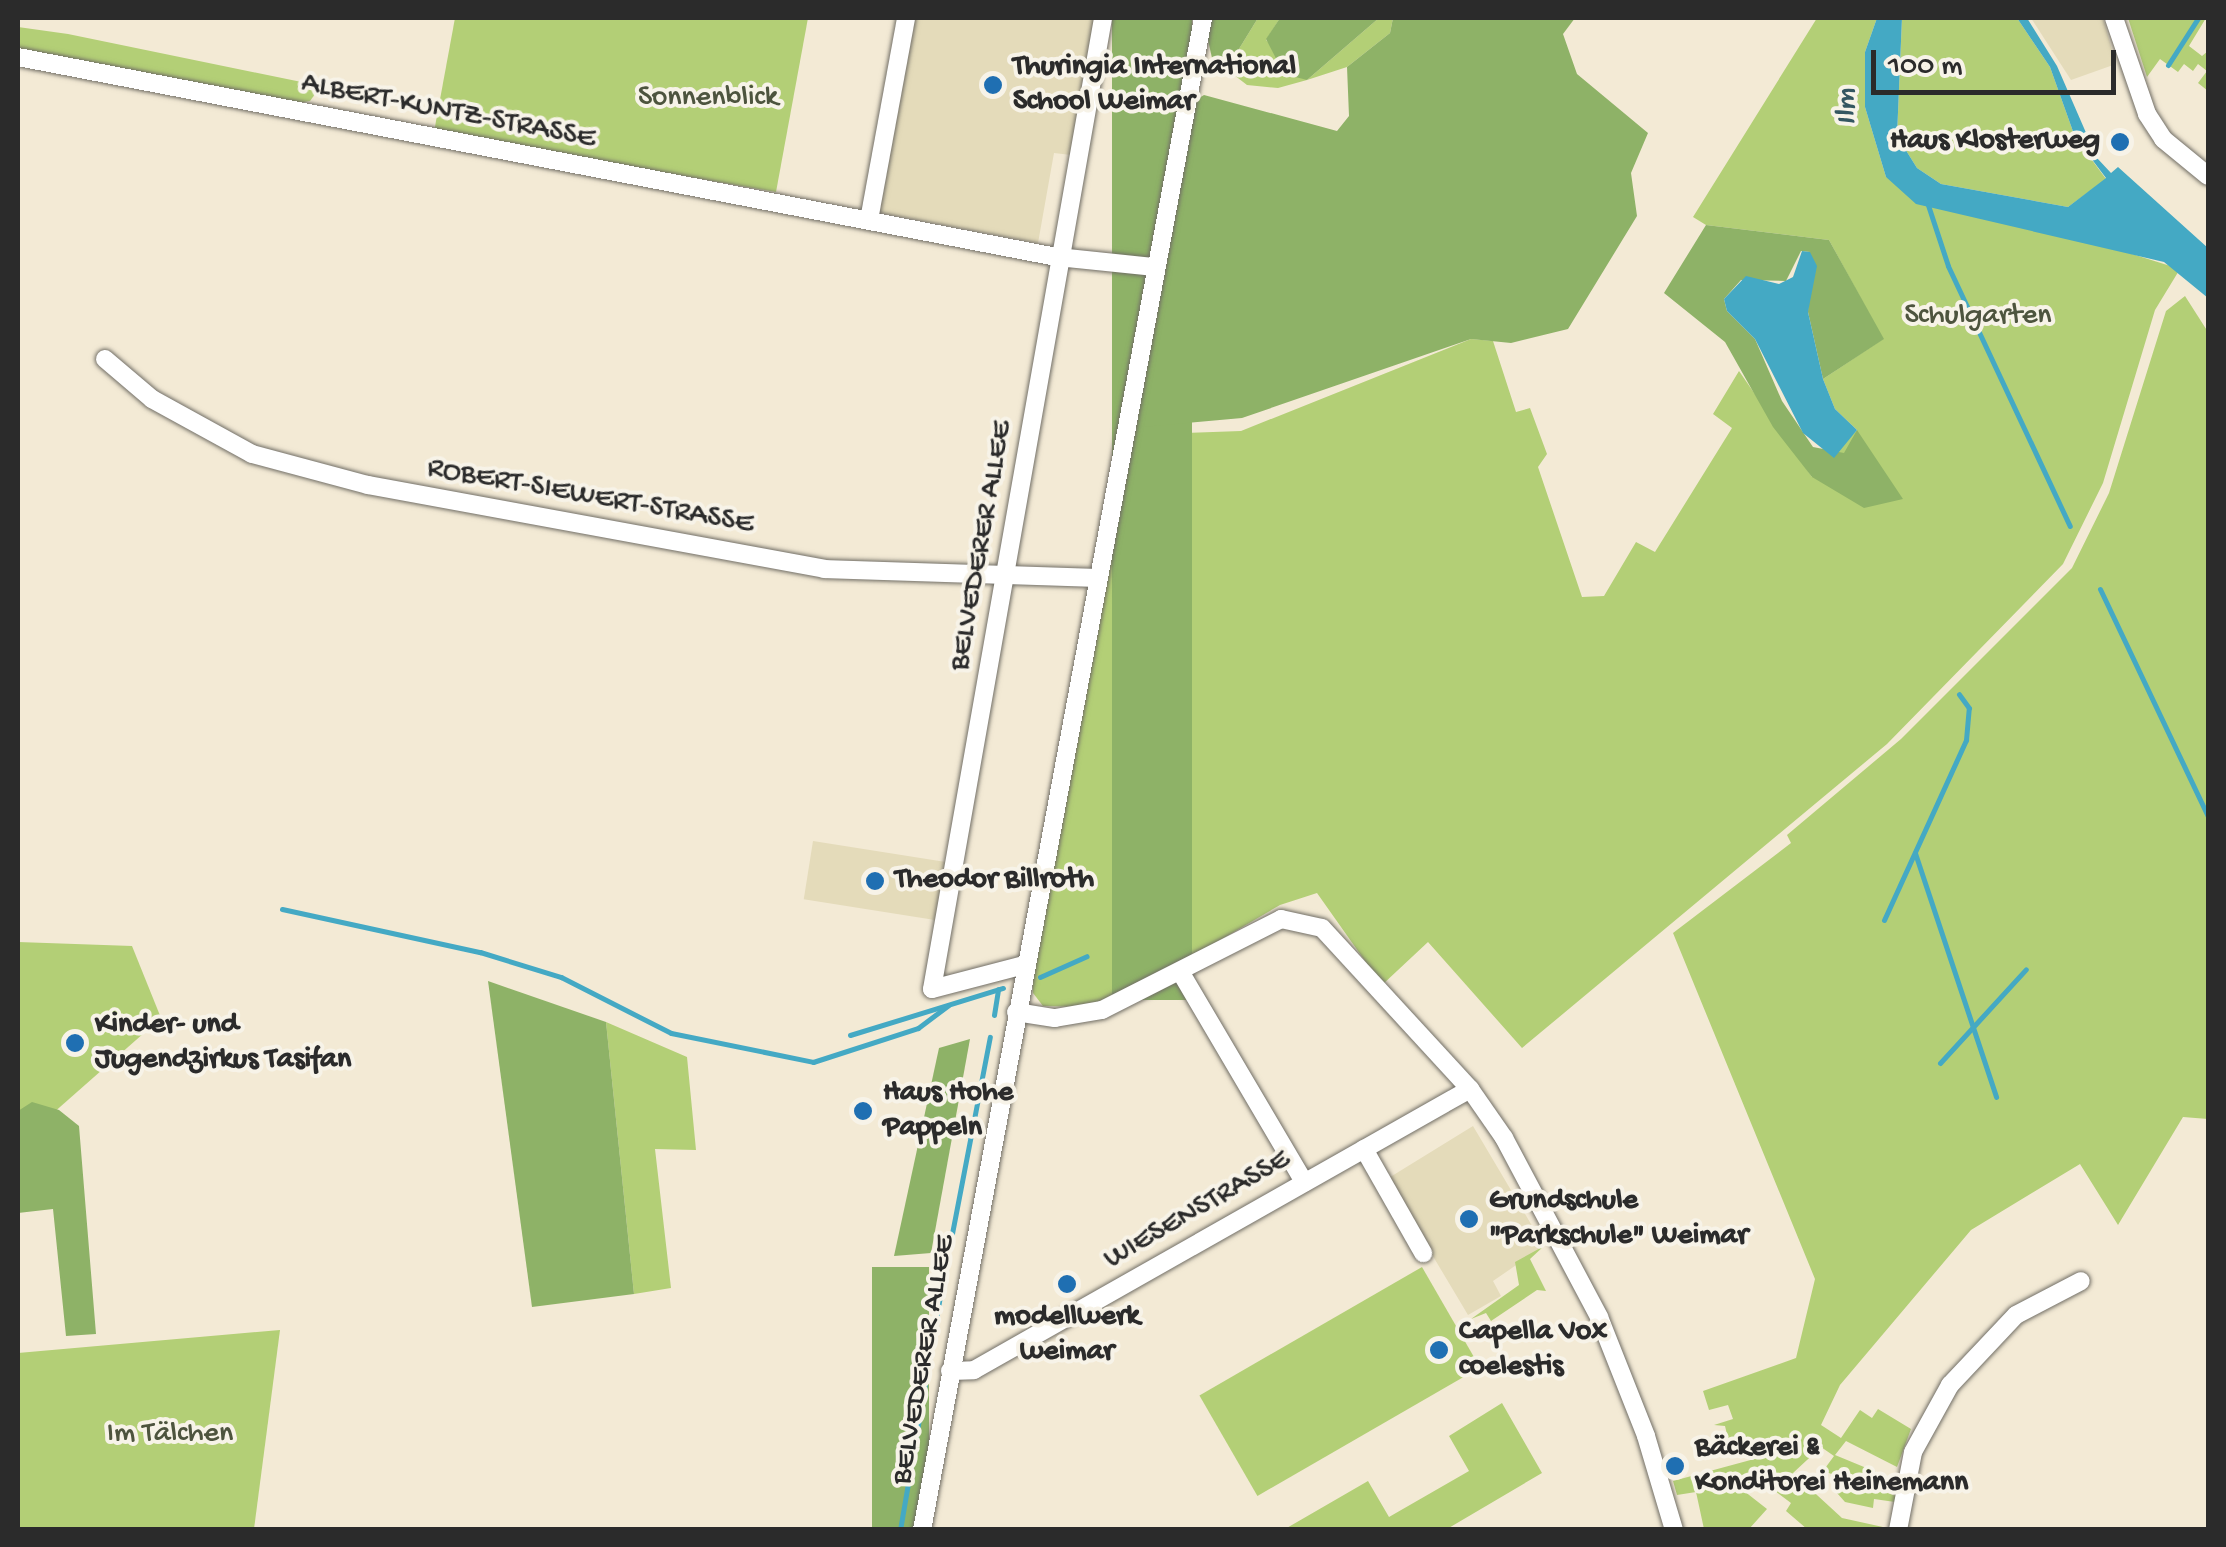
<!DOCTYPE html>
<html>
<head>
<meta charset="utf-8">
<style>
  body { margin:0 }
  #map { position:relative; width:2226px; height:1547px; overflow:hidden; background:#f3ead5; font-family:"Gochi Hand",sans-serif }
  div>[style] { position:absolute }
  .built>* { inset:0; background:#e4dbba; transform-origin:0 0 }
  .green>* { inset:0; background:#b3cf76; transform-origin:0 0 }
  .forest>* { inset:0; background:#8eb267; transform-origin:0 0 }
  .water>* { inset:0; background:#44a9c4 }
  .stream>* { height:5px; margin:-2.5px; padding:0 2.5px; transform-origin:2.5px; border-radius:2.5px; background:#44a9c4 }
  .roads { filter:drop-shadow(0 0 2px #716e66) drop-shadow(0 0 2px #716e66) }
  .street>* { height:18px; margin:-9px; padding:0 9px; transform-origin:9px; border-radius:9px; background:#fff }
  .dots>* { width:28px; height:28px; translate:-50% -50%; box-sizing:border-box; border:5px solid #f7f3e8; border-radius:50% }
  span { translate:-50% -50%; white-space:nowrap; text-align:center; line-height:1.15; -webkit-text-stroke:8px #f7f3e8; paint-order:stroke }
  .poi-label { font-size:30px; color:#2b2b2b; font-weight:700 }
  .left { translate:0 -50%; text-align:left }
  .right { translate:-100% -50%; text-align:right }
  .park-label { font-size:30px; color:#4d543e }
  .street-label { font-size:30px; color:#2b2b2b }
  .water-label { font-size:32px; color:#345761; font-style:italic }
  .frame { position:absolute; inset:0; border:20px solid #2b2b2b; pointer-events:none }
  .scale { position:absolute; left:1871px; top:50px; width:245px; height:45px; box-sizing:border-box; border:5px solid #2b2b2b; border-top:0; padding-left:12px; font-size:30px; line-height:35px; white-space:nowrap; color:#2b2b2b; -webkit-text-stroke:8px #f7f3e8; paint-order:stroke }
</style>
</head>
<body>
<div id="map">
  <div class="built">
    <div style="clip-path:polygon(914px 18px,1098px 18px,1071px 155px,1054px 153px,1038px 243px,876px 212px)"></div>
    <div style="clip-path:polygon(2031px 18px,2103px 18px,2116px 64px,2071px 80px)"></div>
    <div style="left:813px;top:841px;width:136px;height:59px;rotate:9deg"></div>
    <div style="clip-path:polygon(1473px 1126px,1544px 1246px,1493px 1281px,1501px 1296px,1468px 1315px,1387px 1179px)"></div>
  </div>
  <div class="green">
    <div style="clip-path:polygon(455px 18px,808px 18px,776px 192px,434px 132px)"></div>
    <div style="clip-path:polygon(1258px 18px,1280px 18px,1266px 40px,1307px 80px,1379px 18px,1393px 18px,1390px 33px,1347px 67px,1307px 80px,1278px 88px,1247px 85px,1212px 58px,1231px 62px)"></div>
    <div style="clip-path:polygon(1817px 18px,1877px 18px,1865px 52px,1865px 107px,1886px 177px,2180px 269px,2155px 310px,2103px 483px,2063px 564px,1887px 744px,1522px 1048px,1428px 942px,1382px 985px,1317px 893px,1280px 905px,1131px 992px,1082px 1007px,1043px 1006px,1033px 993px,1032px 973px,1129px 435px,1241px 431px,1471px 339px,1493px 341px,1516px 412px,1530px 408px,1547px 454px,1538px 467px,1582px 597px,1604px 596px,1636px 542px,1655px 552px,1732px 428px,1713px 414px,1739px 371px,1812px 477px,1857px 430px,1835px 409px,1823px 379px,1883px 339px,1829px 240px,1706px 225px,1693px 217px)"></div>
    <div style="clip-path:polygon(1902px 18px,2017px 18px,2050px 67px,2075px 137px,2106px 179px,2068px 207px,1941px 184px,1917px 168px,1897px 136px)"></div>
    <div style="clip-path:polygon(2128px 18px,2206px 18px,2189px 46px,2202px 56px,2208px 51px,2208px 91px,2198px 83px,2207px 71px,2198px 64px,2193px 71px,2184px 64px,2178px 72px,2160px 59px,2147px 77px)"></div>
    <div style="clip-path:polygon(18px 27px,68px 34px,321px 86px,310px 101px,298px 103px,18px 50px)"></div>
    <div style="clip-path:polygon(2185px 296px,2208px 332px,2208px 1119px,2183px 1117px,2118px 1225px,2080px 1164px,1971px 1230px,1840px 1385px,1821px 1425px,1841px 1438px,1860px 1410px,1872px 1418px,1878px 1409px,1911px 1429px,1897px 1467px,1846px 1441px,1835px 1455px,1881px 1474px,1876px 1489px,1896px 1496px,1895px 1502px,1874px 1499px,1873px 1508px,1845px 1502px,1837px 1493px,1846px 1479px,1823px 1471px,1834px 1456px,1821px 1447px,1793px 1473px,1842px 1518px,1892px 1529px,1807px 1529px,1786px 1511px,1791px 1503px,1755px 1476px,1744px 1491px,1767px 1509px,1749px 1529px,1704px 1529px,1696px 1492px,1677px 1495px,1673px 1481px,1758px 1458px,1755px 1447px,1731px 1451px,1725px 1426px,1714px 1425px,1733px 1419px,1728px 1405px,1709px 1410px,1703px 1391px,1796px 1358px,1815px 1279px,1673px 933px,1791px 843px,1787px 835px,1901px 739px,2072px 568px,2109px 493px,2166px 311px)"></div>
    <div style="clip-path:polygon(18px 942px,132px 946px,161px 1018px,18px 1144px)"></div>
    <div style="clip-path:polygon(606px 1022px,687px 1057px,696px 1150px,655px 1149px,671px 1288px,634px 1294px)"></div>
    <div style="clip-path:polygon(1544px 1246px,1530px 1259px,1546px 1291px,1537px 1290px,1491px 1321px,1486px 1313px,1471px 1319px,1519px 1285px,1515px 1262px)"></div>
    <div style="left:1422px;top:1267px;width:116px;height:257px;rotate:60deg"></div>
    <div style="clip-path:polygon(280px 1330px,254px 1529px,18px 1529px,18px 1353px)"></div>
    <div style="clip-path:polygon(1502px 1403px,1542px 1473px,1447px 1529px,1285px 1529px,1368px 1481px,1389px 1517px,1469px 1471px,1449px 1436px)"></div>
  </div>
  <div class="forest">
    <div style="left:1112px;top:18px;width:80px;height:982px"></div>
    <div style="clip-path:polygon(1203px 18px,1258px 18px,1231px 62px,1212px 58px)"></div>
    <div style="clip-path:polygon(1280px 18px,1379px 18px,1307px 80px,1284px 74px,1266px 39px)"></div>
    <div style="clip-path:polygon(1393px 18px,1575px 18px,1563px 34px,1577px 74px,1648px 133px,1631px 173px,1637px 216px,1568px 329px,1511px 343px,1471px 339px,1242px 418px,1131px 428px,1191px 103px,1204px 95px,1337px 131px,1349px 116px,1347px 67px,1390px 33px)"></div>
    <div style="clip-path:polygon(1706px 225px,1829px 240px,1884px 339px,1823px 379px,1808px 312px,1810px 252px,1801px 251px,1786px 281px,1741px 280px,1724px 299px,1727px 311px,1755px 339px,1782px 401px,1813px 447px,1844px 453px,1857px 430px,1903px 499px,1864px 508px,1812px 477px,1773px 427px,1725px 342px,1664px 293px)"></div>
    <div style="clip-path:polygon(488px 981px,606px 1022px,634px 1294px,532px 1307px)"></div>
    <div style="clip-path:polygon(970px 1039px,931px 1253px,894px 1256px,939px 1048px)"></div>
    <div style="clip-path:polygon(32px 1102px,59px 1110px,79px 1126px,96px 1334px,66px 1336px,53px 1209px,18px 1213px,18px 1111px)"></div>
    <div style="left:872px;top:1267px;width:57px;height:267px"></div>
  </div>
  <div class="water">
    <div style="clip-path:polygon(1877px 18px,1902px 18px,1897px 136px,1917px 168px,1941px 184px,2068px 207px,2106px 178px,2075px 137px,2050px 67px,2017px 18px,2027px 18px,2057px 66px,2097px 158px,2111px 173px,2118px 167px,2208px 248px,2208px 298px,2164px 262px,1916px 204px,1886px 177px,1865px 107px,1865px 52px)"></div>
    <div style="clip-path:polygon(1802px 251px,1810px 252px,1817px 266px,1808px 312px,1823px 379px,1835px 409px,1857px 430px,1834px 458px,1803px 433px,1755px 339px,1727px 311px,1724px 299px,1746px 276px,1779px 284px,1793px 277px)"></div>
  </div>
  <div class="stream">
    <div style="left:2168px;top:65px;width:56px;rotate:-57.4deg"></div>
    <div style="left:1928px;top:205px;width:64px;rotate:71.8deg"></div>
    <div style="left:1948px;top:266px;width:287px;rotate:64.9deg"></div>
    <div style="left:2100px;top:589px;width:251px;rotate:64.6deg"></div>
    <div style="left:1915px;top:853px;width:257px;rotate:71.6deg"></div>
    <div style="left:282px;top:909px;width:203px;rotate:12.3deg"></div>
    <div style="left:480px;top:952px;width:85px;rotate:17.2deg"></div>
    <div style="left:561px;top:977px;width:123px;rotate:27deg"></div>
    <div style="left:671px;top:1033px;width:145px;rotate:11.5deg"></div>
    <div style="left:813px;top:1062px;width:110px;rotate:-17.9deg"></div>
    <div style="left:918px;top:1028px;width:38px;rotate:-37deg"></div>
    <div style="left:1884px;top:920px;width:198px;rotate:-65.5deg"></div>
    <div style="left:1966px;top:740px;width:32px;rotate:-85deg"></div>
    <div style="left:1969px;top:708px;width:17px;rotate:-126deg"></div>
    <div style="left:1040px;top:977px;width:51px;rotate:-24.1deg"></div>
    <div style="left:994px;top:1015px;width:26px;rotate:-81deg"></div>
    <div style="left:850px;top:1035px;width:160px;rotate:-17.1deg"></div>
    <div style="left:1940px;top:1063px;width:127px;rotate:-47.5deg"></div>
    <div style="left:949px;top:1249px;width:216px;rotate:-79.1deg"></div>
    <div style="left:900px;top:1530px;width:267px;rotate:-80.3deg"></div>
  </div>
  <div class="roads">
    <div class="street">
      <div style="left:2114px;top:18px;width:102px;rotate:71deg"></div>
      <div style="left:2147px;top:114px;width:30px;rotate:57deg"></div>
      <div style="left:2163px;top:139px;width:58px;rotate:39.4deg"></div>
      <div style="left:18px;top:57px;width:1058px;rotate:10.9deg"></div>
      <div style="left:1057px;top:257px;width:97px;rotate:5.9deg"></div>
      <div style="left:869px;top:220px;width:205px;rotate:-79.6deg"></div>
      <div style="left:105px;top:359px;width:62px;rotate:40.4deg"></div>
      <div style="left:152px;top:399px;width:114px;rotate:28.8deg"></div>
      <div style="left:252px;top:454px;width:120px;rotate:15deg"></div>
      <div style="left:368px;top:485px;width:464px;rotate:10.4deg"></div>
      <div style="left:824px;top:569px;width:273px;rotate:1.9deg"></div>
      <div style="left:1024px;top:965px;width:95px;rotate:165.4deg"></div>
      <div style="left:932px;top:989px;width:986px;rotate:-80.01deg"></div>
      <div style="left:1181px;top:973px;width:243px;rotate:59.5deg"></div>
      <div style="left:1016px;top:1012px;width:39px;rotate:9deg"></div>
      <div style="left:1055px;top:1018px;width:48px;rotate:-9.7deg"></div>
      <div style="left:1102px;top:1010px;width:201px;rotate:-26.9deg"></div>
      <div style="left:1281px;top:919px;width:42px;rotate:12.4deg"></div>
      <div style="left:1322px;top:928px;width:219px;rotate:47.4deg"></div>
      <div style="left:1470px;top:1089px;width:60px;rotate:55.2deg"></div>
      <div style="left:1504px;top:1138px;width:203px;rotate:62deg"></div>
      <div style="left:1599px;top:1317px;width:128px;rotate:68.4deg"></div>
      <div style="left:1646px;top:1436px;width:98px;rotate:73.4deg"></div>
      <div style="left:1364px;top:1149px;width:120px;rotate:60.4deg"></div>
      <div style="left:950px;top:1371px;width:24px;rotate:-2deg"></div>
      <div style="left:974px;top:1370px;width:570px;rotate:-29.53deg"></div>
      <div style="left:922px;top:1530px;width:1538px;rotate:-79.47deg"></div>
      <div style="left:1898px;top:1530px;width:79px;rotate:-79.1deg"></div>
      <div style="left:1913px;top:1452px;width:77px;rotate:-61.1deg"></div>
      <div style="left:1950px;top:1385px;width:96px;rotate:-46.7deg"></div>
      <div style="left:2016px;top:1315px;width:73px;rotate:-27.6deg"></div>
    </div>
  </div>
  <div class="dots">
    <div style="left:993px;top:85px;background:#1f6fb2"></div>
    <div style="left:2120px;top:142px;background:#1f6fb2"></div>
    <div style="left:875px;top:881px;background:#1f6fb2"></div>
    <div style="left:75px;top:1043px;background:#1f6fb2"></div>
    <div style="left:863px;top:1111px;background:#1f6fb2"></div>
    <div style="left:1469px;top:1219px;background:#1f6fb2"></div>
    <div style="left:1067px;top:1284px;background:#1f6fb2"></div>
    <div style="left:1439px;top:1350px;background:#1f6fb2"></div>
    <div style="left:1675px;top:1466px;background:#1f6fb2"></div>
  </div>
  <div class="poi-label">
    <span class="left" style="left:1013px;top:85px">Thuringia International<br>School Weimar</span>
    <span class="right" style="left:2100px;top:142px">Haus Klosterweg</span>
    <span class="left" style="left:895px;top:881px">Theodor Billroth</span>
    <span class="left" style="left:95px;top:1043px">Kinder- und<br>Jugendzirkus Tasifan</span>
    <span class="left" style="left:883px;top:1111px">Haus Hohe<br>Pappeln</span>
    <span class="left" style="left:1489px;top:1219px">Grundschule<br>"Parkschule" Weimar</span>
    <span style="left:1067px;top:1335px">modellwerk<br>weimar</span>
    <span class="left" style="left:1459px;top:1350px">Capella Vox<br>coelestis</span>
    <span class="left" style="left:1695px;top:1466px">Bäckerei &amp;<br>Konditorei Heinemann</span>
  </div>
  <div class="park-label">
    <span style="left:708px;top:99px">Sonnenblick</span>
    <span style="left:1978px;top:317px">Schulgarten</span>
    <span style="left:170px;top:1435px">Im Tälchen</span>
  </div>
  <div class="street-label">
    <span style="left:448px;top:113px;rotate:11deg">ALBERT-KUNTZ-STRASSE</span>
    <span style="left:590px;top:498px;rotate:10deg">ROBERT-SIEWERT-STRASSE</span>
    <span style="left:983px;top:546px;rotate:-80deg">BELVEDERER ALLEE</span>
    <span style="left:1198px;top:1211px;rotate:-30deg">WIESENSTRASSE</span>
    <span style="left:925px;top:1360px;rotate:-80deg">BELVEDERER ALLEE</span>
  </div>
  <div class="water-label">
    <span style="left:1848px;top:107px;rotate:-93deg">Ilm</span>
  </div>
  <div class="frame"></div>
  <div class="scale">100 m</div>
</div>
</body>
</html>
